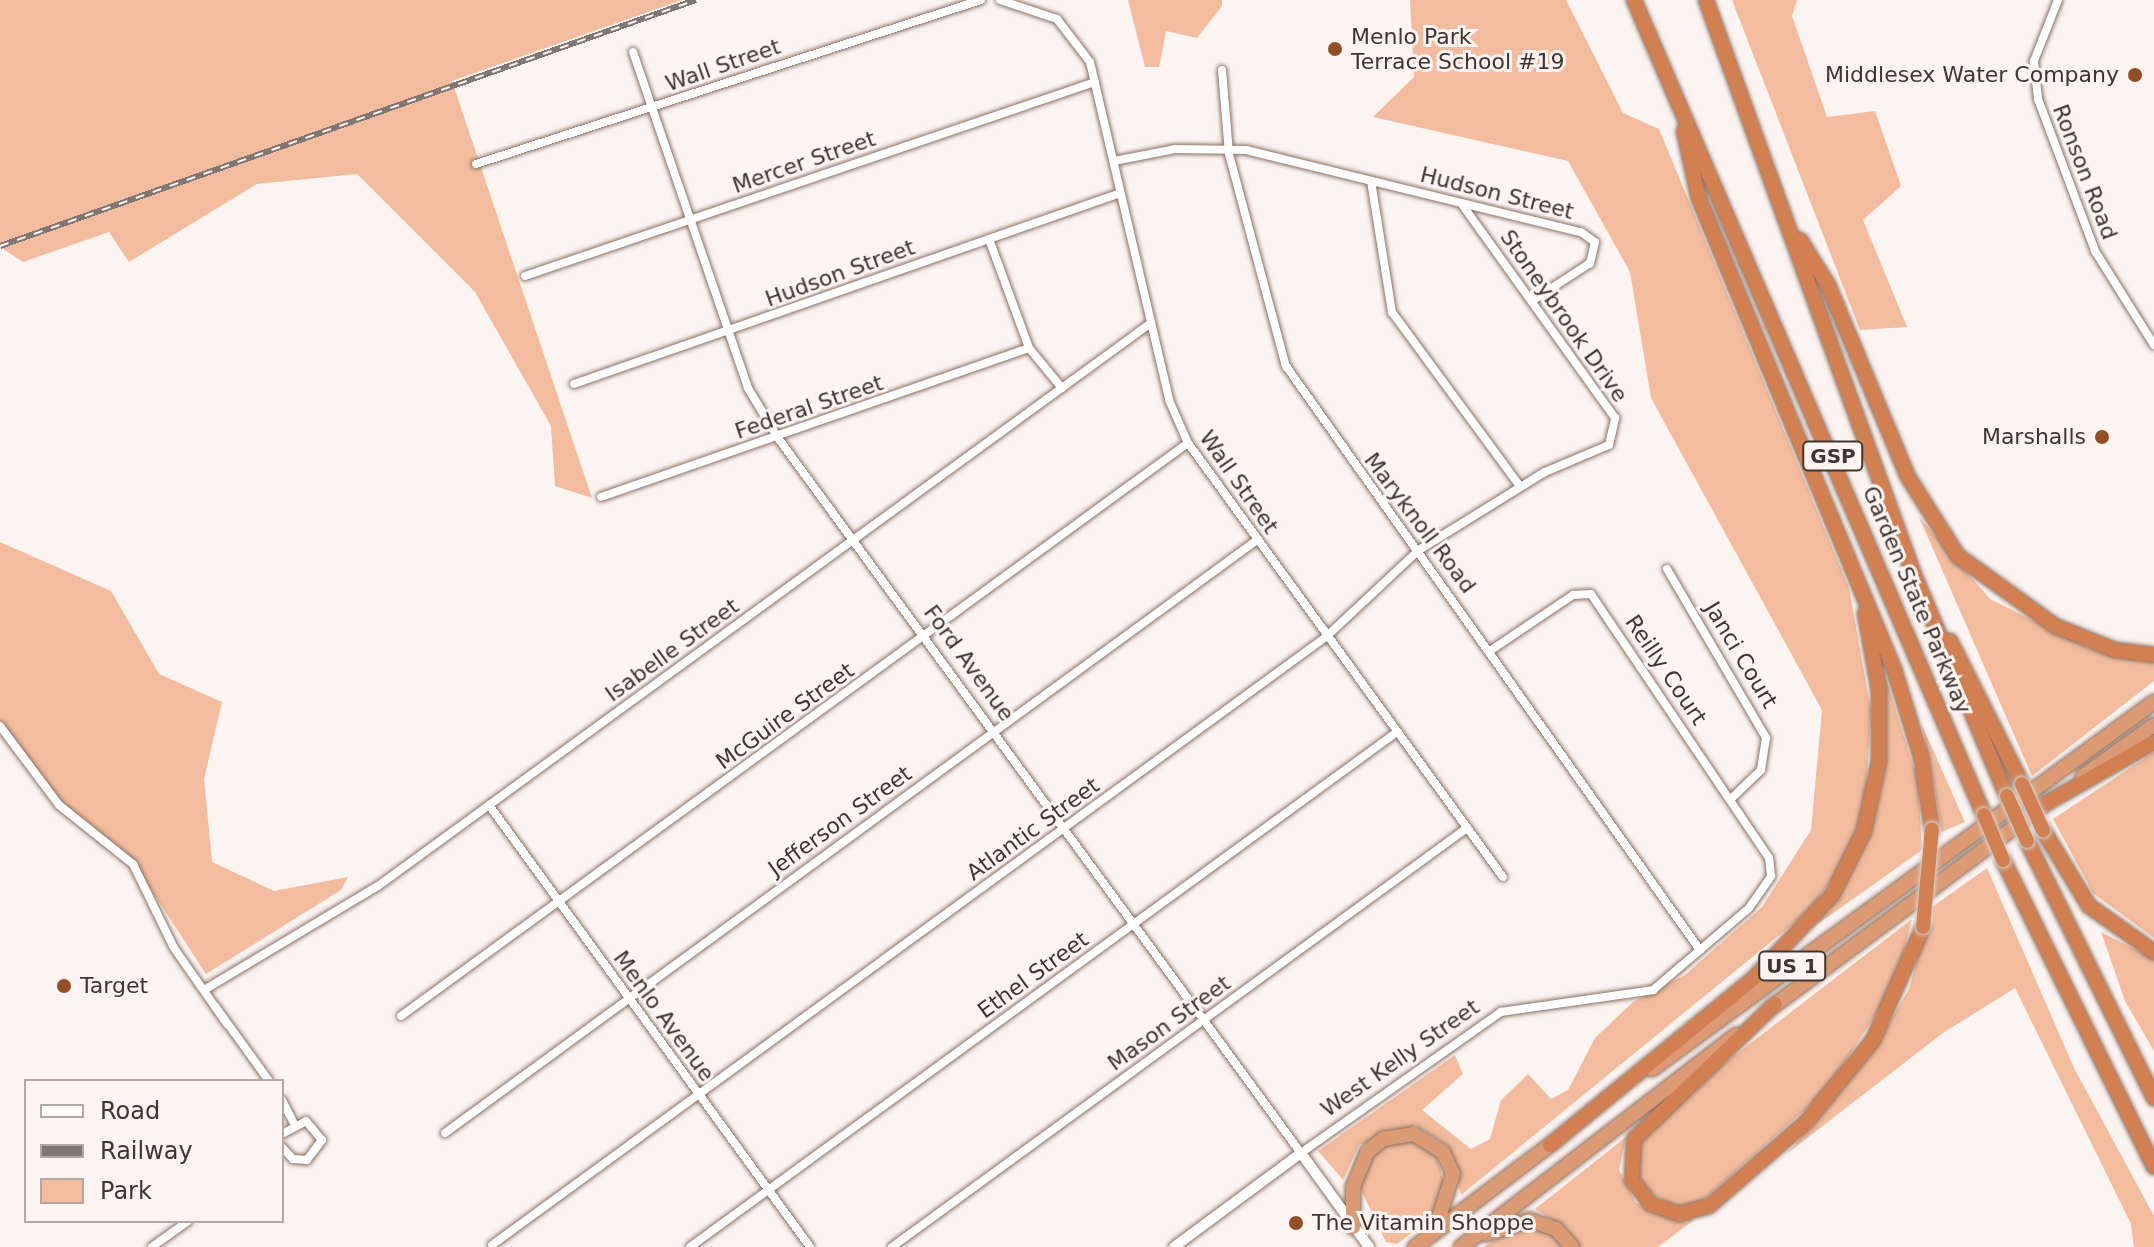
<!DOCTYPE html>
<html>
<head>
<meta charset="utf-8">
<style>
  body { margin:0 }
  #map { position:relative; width:2154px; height:1247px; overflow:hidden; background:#fbf4f1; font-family:"DejaVu Sans",sans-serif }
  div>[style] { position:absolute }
  .green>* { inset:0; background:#f3bc9e }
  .roads { filter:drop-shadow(0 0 2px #8c7061) drop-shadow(0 0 2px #8c7061) }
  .minor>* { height:8px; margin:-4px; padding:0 4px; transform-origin:4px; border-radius:4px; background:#fff }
  .tertiary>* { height:10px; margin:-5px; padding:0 5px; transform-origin:5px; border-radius:5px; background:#fff }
  .trunk>* { height:14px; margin:-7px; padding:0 7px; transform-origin:7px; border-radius:7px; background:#db9a74 }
  .motorway>* { height:14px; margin:-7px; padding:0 7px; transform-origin:7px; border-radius:7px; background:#d28052 }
  .rail>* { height:6px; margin-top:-3px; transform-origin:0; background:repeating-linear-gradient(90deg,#fbf4f1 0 9px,#817772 0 18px); box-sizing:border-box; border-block:2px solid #817772 }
  .bridges { filter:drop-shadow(0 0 2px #d5d2d1) drop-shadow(0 0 2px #d5d2d1) }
  .motorway-bridge>* { height:14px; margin:-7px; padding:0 7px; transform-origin:7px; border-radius:7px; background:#d28052 }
  .dots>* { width:22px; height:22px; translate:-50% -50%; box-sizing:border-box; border:4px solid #fbf4f1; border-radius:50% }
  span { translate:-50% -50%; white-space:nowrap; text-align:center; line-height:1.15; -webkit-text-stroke:6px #fbf4f1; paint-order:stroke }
  .shield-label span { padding:2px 6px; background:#fbf4f1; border:2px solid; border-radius:6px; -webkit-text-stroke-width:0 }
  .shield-label { font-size:20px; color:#41342e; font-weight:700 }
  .poi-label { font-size:22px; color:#41342e }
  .left { translate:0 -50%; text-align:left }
  .right { translate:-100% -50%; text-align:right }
  .street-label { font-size:22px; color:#41342e }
  .legend { position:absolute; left:24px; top:1079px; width:260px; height:144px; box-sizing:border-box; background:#fbf4f1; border:2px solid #b1a7a3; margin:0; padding:10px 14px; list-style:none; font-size:24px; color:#41342e }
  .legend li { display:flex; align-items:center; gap:16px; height:40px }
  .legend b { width:40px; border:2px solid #b1a7a3 }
</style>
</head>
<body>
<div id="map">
  <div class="green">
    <div style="clip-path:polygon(0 0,682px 0,452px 81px,592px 498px,555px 486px,551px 426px,475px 292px,357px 174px,257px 184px,129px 262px,109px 232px,23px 262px,0 247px)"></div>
    <div style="clip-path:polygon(1128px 0,1222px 0,1222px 6px,1197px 38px,1166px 31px,1159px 67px,1145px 67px)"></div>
    <div style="clip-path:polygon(1410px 0,1566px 0,1623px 113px,1659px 129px,1849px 588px,1871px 711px,1865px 808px,1844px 862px,1810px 910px,1461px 1195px,1448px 1145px,1416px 1125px,1359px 1145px,1343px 1180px,1318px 1151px,1455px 1055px,1463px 1074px,1422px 1110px,1471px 1149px,1490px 1139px,1501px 1100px,1528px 1074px,1551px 1099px,1568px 1090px,1595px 1038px,1633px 1002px,1685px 975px,1762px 907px,1811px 830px,1822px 710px,1651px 398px,1630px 272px,1568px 161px,1373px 117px,1414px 77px)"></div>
    <div style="clip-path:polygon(1732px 0,1797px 0,1792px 16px,1827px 117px,1875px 111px,1901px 186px,1863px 220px,1907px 327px,1860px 330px)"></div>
    <div style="clip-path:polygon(1919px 517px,1990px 599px,2090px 649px,2154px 662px,2154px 681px,2032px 776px)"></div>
    <div style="clip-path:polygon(0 542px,111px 591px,159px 674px,222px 702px,204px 779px,212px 862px,274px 891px,348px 877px,341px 890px,206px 974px,131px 859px,51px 797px,0 726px)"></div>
    <div style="clip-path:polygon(1884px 672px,1918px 782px,1922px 850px,1815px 926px,1854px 868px,1880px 794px)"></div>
    <div style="clip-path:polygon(1922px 725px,1965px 822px,1942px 832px,1934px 785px)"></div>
    <div style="clip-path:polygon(2154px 752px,2154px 938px,2093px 893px,2053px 819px)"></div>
    <div style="clip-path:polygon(1987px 868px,2074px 1068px,2154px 1216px,2154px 1247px,2134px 1247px,2131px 1224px,2015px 988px,1943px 1033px,1789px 1152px,1878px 1043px,1909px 989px,1932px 907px)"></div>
    <div style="clip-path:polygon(1912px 919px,1896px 983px,1826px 1091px,1697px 1205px,1671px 1206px,1651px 1192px,1637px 1175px,1638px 1141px,1670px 1105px)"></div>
    <div style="clip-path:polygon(2101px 932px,2154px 959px,2154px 1051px,2125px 1001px)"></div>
    <div style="clip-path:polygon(1626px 1137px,1619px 1170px,1636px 1203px,1694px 1220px,1658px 1247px,1579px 1247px,1566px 1228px,1535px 1209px)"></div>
    <div style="clip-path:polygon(1412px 1139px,1435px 1151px,1446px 1189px,1430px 1219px,1397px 1244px,1386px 1242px,1358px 1184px,1373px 1152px,1392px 1140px)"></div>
    <div style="clip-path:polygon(1521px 1227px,1548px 1231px,1564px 1247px,1483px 1247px)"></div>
  </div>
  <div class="roads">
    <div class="minor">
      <div style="left:1000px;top:0;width:60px;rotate:18.4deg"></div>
      <div style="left:1057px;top:19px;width:54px;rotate:52.5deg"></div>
      <div style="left:1090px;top:62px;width:347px;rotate:76.8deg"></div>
      <div style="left:1169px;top:400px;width:47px;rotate:66.2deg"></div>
      <div style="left:1188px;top:443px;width:536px;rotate:54.03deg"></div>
      <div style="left:2058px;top:0;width:66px;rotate:111.5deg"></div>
      <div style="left:2034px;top:61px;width:38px;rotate:84deg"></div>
      <div style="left:2038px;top:99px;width:162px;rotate:69.4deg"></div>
      <div style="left:2095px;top:251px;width:111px;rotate:57.9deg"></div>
      <div style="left:633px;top:52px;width:355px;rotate:71.1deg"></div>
      <div style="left:748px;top:388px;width:58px;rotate:59deg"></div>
      <div style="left:778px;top:438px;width:886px;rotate:53.82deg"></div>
      <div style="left:1301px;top:1153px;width:245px;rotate:-35.2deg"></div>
      <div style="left:1501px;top:1012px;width:154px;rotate:-8.2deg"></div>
      <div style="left:1653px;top:990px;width:126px;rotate:-40.5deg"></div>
      <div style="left:1749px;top:908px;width:39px;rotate:-55deg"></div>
      <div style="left:1771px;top:876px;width:18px;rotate:-96deg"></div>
      <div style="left:1769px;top:858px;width:318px;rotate:-124deg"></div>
      <div style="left:1591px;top:594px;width:18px;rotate:177deg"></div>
      <div style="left:1573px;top:595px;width:99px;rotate:146.1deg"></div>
      <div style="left:1222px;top:70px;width:84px;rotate:85.2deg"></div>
      <div style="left:1229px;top:154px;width:220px;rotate:75deg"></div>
      <div style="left:1286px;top:366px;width:716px;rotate:54.67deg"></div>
      <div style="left:1114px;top:161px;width:62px;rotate:-11.1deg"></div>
      <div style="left:1175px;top:149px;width:71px;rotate:0.8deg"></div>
      <div style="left:1246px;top:150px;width:345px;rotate:13.8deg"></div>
      <div style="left:1581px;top:232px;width:17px;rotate:36deg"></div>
      <div style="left:1595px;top:242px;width:22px;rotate:103deg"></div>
      <div style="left:1590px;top:263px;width:69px;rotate:146.8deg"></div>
      <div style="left:476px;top:164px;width:531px;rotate:-17.99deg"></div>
      <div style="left:1371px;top:181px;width:133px;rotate:80.9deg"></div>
      <div style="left:1392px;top:312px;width:216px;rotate:53.7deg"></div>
      <div style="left:989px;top:239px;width:116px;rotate:69.8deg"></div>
      <div style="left:1029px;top:348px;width:52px;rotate:50.5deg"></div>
      <div style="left:525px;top:276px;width:602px;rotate:-18.8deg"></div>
      <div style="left:574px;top:384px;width:576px;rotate:-19.25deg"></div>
      <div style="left:601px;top:497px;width:453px;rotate:-19.2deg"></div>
      <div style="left:1667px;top:569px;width:196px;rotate:59.6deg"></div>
      <div style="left:1766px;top:738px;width:32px;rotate:99deg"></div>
      <div style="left:1761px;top:770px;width:42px;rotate:136deg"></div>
      <div style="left:0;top:726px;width:99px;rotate:53.2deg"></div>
      <div style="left:59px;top:805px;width:95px;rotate:38.6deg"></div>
      <div style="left:133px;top:864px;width:93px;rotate:64deg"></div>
      <div style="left:174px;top:948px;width:93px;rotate:55.1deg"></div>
      <div style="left:489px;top:805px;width:546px;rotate:54.01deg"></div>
      <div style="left:204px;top:990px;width:203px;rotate:-30.9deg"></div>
      <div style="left:378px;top:886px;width:956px;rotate:-36.07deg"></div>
      <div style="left:215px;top:1006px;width:92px;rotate:54.2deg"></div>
      <div style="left:401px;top:1016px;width:973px;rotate:-36.06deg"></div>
      <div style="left:282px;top:1100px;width:25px;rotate:63deg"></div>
      <div style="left:445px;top:1133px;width:1005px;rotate:-36.14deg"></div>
      <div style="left:282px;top:1134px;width:27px;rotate:-28deg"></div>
      <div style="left:306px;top:1121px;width:25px;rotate:50deg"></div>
      <div style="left:322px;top:1140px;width:25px;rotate:127deg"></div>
      <div style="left:307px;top:1160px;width:14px;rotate:-176deg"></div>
      <div style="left:293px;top:1159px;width:16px;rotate:-133deg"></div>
      <div style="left:492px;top:1245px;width:1033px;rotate:-36.1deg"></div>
      <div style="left:1327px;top:636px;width:126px;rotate:-43.1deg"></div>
      <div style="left:1419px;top:550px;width:148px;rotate:-31.8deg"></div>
      <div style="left:1545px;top:472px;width:69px;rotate:-22.9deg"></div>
      <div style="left:1609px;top:445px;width:28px;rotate:-77deg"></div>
      <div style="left:1615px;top:418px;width:264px;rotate:-125.6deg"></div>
      <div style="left:152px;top:1247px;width:44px;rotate:-35.8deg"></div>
      <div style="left:690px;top:1247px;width:875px;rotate:-36.07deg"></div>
      <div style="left:892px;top:1247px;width:711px;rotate:-36.08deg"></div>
    </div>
    <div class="tertiary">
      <div style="left:1174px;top:1247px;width:158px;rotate:-36.5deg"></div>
      <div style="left:1301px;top:1153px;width:116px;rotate:54.1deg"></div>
    </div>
    <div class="trunk">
      <div style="left:2083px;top:776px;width:87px;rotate:-35.7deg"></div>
      <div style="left:1768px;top:1010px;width:344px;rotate:-36.6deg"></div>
      <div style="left:1652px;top:1069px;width:622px;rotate:-36.17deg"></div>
      <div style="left:1353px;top:1227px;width:40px;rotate:-90deg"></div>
      <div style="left:1353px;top:1187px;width:38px;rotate:-68deg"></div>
      <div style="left:1367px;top:1152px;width:21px;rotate:-39deg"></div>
      <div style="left:1383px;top:1139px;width:31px;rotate:-9deg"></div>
      <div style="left:1414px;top:1134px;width:34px;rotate:32deg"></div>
      <div style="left:1443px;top:1152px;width:24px;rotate:66deg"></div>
      <div style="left:1453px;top:1174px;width:61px;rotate:108.1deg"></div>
      <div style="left:1487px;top:1234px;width:45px;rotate:-18deg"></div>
      <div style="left:1530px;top:1220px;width:28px;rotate:19deg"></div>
      <div style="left:1556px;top:1229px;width:24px;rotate:48deg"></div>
      <div style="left:1415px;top:1247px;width:179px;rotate:-37.1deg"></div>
      <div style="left:1461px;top:1247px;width:347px;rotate:-37.6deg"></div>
    </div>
    <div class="motorway">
      <div style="left:1634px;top:0;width:887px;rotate:66.76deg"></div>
      <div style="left:1706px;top:0;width:611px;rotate:70.11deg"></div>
      <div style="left:1914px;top:575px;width:240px;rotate:67.2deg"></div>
      <div style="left:1684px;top:131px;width:70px;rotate:77.6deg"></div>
      <div style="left:1699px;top:199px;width:509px;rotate:67.47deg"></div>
      <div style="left:1894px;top:669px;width:92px;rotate:72.9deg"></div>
      <div style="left:1921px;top:757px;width:73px;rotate:81.3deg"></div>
      <div style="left:1800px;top:240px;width:53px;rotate:58.1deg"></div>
      <div style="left:1828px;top:285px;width:208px;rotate:67.4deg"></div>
      <div style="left:1908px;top:477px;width:93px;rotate:57.7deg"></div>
      <div style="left:1958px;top:556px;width:120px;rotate:35.8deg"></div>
      <div style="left:2055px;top:626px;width:65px;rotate:21.8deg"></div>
      <div style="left:2115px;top:650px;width:39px;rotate:7deg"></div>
      <div style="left:1950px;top:641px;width:160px;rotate:63.3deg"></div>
      <div style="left:2045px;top:804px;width:125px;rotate:-29.6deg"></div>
      <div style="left:2043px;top:830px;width:89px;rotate:58.8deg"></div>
      <div style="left:2089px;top:906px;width:80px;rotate:35.3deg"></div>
      <div style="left:2027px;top:841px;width:287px;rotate:63.7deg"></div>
      <div style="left:2003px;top:860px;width:342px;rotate:63.8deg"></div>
      <div style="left:1775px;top:1004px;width:195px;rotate:136.2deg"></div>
      <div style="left:1634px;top:1139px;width:41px;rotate:92.8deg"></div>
      <div style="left:1632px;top:1180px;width:31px;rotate:52deg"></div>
      <div style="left:1651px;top:1204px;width:30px;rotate:20deg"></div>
      <div style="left:1679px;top:1214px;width:31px;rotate:-15deg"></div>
      <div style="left:1709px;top:1206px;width:128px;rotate:-40.9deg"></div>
      <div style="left:1806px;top:1122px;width:106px;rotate:-50.7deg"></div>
      <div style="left:1873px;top:1040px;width:124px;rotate:-66.1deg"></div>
      <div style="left:1550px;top:1145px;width:262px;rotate:-39.3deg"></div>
      <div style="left:1753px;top:979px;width:115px;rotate:-46.8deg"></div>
      <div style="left:1832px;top:895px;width:72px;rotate:-63.4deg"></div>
      <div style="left:1864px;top:831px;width:72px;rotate:-77.9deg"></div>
      <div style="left:1879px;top:761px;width:71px;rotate:-90deg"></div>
      <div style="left:1879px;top:690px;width:78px;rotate:-100.3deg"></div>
    </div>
  </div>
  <div class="rail">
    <div style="left:0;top:246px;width:738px;rotate:-19.47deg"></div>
  </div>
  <div class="bridges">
    <div class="motorway-bridge">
      <div style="left:2022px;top:784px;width:51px;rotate:65.5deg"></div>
      <div style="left:2007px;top:796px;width:49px;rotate:66deg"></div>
      <div style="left:1984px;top:815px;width:49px;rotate:67.1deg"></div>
      <div style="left:1923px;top:927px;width:98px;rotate:-84.8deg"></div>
    </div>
  </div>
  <div class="dots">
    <div style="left:1335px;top:49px;background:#934e25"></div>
    <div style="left:2135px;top:75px;background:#934e25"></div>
    <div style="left:2102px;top:437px;background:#934e25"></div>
    <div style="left:64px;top:986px;background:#934e25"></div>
    <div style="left:1296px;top:1223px;background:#934e25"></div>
  </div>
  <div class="shield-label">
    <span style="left:1833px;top:456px">GSP</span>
    <span style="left:1792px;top:966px">US 1</span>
  </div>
  <div class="poi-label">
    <span class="left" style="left:1351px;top:49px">Menlo Park<br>Terrace School #19</span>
    <span class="right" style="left:2119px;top:75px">Middlesex Water Company</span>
    <span class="right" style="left:2086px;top:437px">Marshalls</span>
    <span class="left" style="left:80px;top:986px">Target</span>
    <span class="left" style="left:1312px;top:1223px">The Vitamin Shoppe</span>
  </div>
  <div class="street-label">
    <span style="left:723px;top:65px;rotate:-19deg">Wall Street</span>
    <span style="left:804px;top:162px;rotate:-19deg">Mercer Street</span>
    <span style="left:2085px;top:172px;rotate:69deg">Ronson Road</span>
    <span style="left:1497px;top:193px;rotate:14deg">Hudson Street</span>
    <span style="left:840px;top:273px;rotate:-20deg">Hudson Street</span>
    <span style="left:1564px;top:316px;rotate:55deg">Stoneybrook Drive</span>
    <span style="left:809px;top:407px;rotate:-19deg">Federal Street</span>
    <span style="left:1239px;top:482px;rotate:55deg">Wall Street</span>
    <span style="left:1420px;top:523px;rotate:53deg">Maryknoll Road</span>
    <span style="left:1917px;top:600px;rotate:67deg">Garden State Parkway</span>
    <span style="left:672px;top:650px;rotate:-36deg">Isabelle Street</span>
    <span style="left:1741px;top:655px;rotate:59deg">Janci Court</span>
    <span style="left:969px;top:663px;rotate:54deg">Ford Avenue</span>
    <span style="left:1666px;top:670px;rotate:56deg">Reilly Court</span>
    <span style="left:785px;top:716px;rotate:-36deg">McGuire Street</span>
    <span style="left:840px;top:821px;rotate:-36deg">Jefferson Street</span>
    <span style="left:1033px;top:829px;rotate:-36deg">Atlantic Street</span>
    <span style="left:1033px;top:975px;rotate:-36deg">Ethel Street</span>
    <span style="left:664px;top:1016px;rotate:54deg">Menlo Avenue</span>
    <span style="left:1169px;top:1023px;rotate:-36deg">Mason Street</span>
    <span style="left:1400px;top:1058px;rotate:-35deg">West Kelly Street</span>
  </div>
  <ul class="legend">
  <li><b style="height:10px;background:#fff"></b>Road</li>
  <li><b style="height:10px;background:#817772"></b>Railway</li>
  <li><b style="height:22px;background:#f3bc9e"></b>Park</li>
  </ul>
</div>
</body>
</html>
